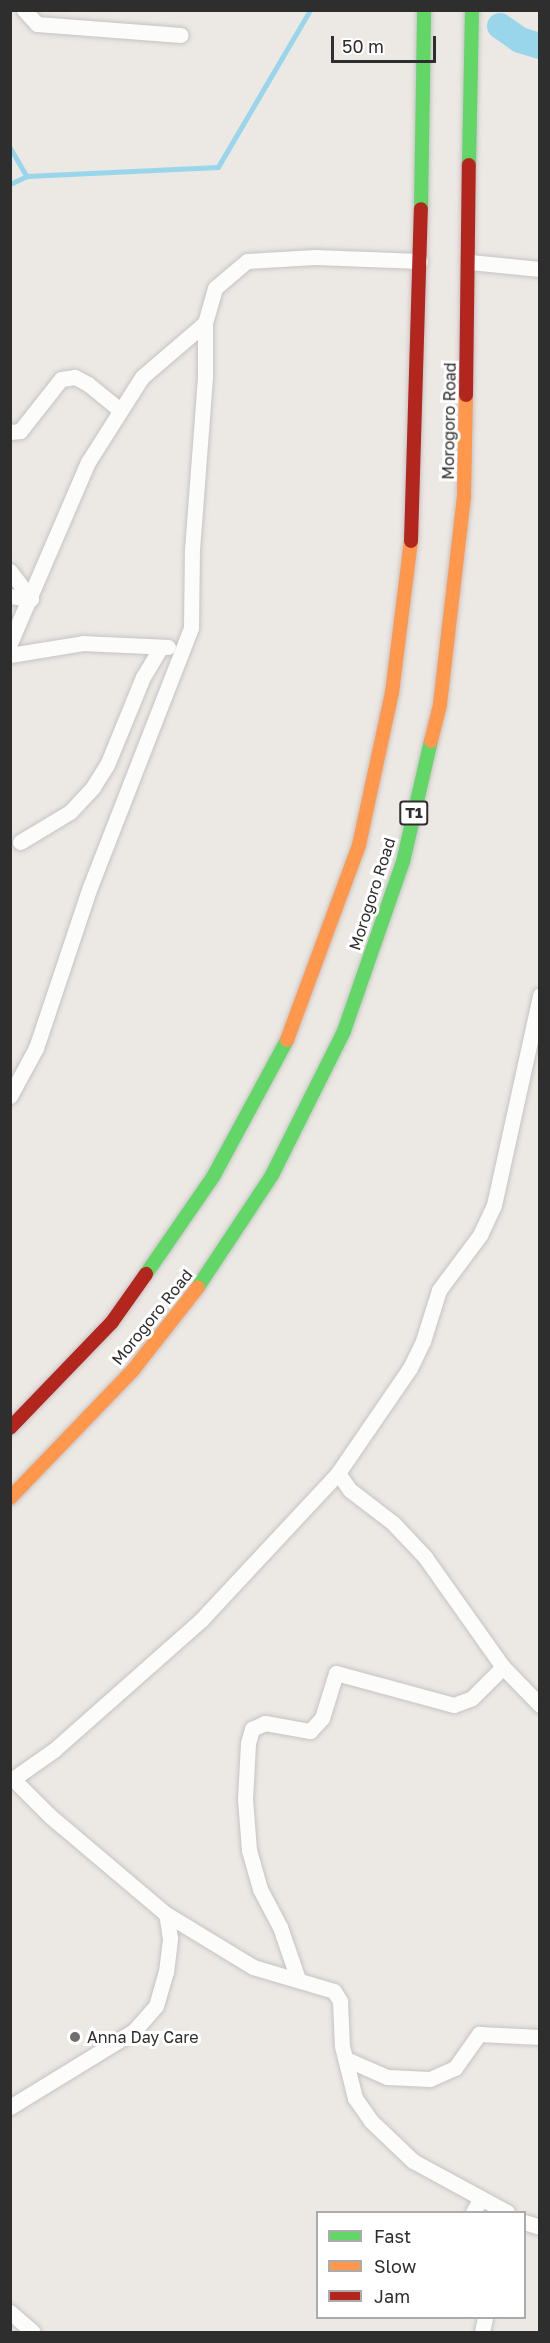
<!DOCTYPE html>
<html>
<head>
<meta charset="utf-8">
<style>
  body { margin:0 }
  #map { position:relative; width:550px; height:2343px; overflow:hidden; background:#ece8e4; font-family:"Golos Text",sans-serif }
  div>[style] { position:absolute }
  .stream>* { height:4.5px; margin:-2.25px; padding:0 2.25px; transform-origin:2.25px; border-radius:2.25px; background:#99d6ec }
  .river>* { height:26px; margin:-13px; padding:0 13px; transform-origin:13px; border-radius:13px; background:#99d6ec }
  .roads { filter:drop-shadow(0 0 2px #c5c4c5) drop-shadow(0 0 2px #c5c4c5) }
  .street>* { height:15px; margin:-7.5px; padding:0 7.5px; transform-origin:7.5px; border-radius:7.5px; background:#fcfcfb }
  .fast>* { height:14px; margin:-7px; padding:0 7px; transform-origin:7px; border-radius:7px; background:#63d668 }
  .slow>* { height:14px; margin:-7px; padding:0 7px; transform-origin:7px; border-radius:7px; background:#ff974d }
  .jam>* { height:14px; margin:-7px; padding:0 7px; transform-origin:7px; border-radius:7px; background:#b3261e }
  .dots>* { width:16px; height:16px; translate:-50% -50%; box-sizing:border-box; border:3px solid #fff; border-radius:50% }
  span { translate:-50% -50%; white-space:nowrap; text-align:center; line-height:1.15; -webkit-text-stroke:6px #fff; paint-order:stroke }
  .shield-label span { padding:2px 4px; background:#fff; border:2px solid; border-radius:4px; -webkit-text-stroke-width:0 }
  .shield-label { font-size:15px; color:#2e2e2e; font-weight:700 }
  .street-label { font-size:16px; color:#2e2e2e }
  .poi-label { font-size:16px; color:#2e2e2e }
  .left { translate:0 -50%; text-align:left }
  .frame { position:absolute; inset:0; border:12px solid #2e2e2e; pointer-events:none }
  .legend { position:absolute; left:316px; top:2211px; width:210px; height:108px; box-sizing:border-box; background:#fff; border:2px solid #ababab; margin:0; padding:8px 10px; list-style:none; font-size:18px; color:#2e2e2e }
  .legend li { display:flex; align-items:center; gap:12px; height:30px }
  .legend b { width:30px; border:2px solid #ababab }
  .scale { position:absolute; left:331px; top:36px; width:105px; height:27px; box-sizing:border-box; border:3px solid #2e2e2e; border-top:0; padding-left:8px; font-size:18px; line-height:21px; white-space:nowrap; color:#2e2e2e; -webkit-text-stroke:4px #fff; paint-order:stroke }
</style>
</head>
<body>
<div id="map">
  <div class="stream">
    <div style="left:10px;top:147px;width:34px;rotate:60deg"></div>
    <div style="left:10px;top:184px;width:19px;rotate:-25deg"></div>
    <div style="left:27px;top:176px;width:191px;rotate:-2.7deg"></div>
    <div style="left:218px;top:167px;width:182px;rotate:-59.6deg"></div>
  </div>
  <div class="river">
    <div style="left:500px;top:26px;width:24px;rotate:35deg"></div>
    <div style="left:520px;top:40px;width:21px;rotate:17deg"></div>
  </div>
  <div class="roads">
    <div class="street">
      <div style="left:24px;top:10px;width:19px;rotate:47deg"></div>
      <div style="left:37px;top:24px;width:144px;rotate:4.4deg"></div>
      <div style="left:470px;top:262px;width:70px;rotate:5.7deg"></div>
      <div style="left:10px;top:432px;width:10px;rotate:-6deg"></div>
      <div style="left:20px;top:431px;width:66px;rotate:-51.7deg"></div>
      <div style="left:61px;top:379px;width:14px;rotate:-8deg"></div>
      <div style="left:75px;top:377px;width:15px;rotate:28deg"></div>
      <div style="left:88px;top:384px;width:41px;rotate:39.1deg"></div>
      <div style="left:10px;top:571px;width:35px;rotate:53deg"></div>
      <div style="left:10px;top:596px;width:21px;rotate:8deg"></div>
      <div style="left:10px;top:643px;width:197px;rotate:-66.7deg"></div>
      <div style="left:88px;top:462px;width:101px;rotate:-57.6deg"></div>
      <div style="left:142px;top:377px;width:83px;rotate:-40.6deg"></div>
      <div style="left:10px;top:655px;width:74px;rotate:-9.3deg"></div>
      <div style="left:83px;top:643px;width:85px;rotate:2.7deg"></div>
      <div style="left:20px;top:842px;width:58px;rotate:-31deg"></div>
      <div style="left:70px;top:812px;width:34px;rotate:-47deg"></div>
      <div style="left:93px;top:787px;width:26px;rotate:-58deg"></div>
      <div style="left:107px;top:765px;width:95px;rotate:-67.8deg"></div>
      <div style="left:143px;top:677px;width:35px;rotate:-59deg"></div>
      <div style="left:10px;top:1096px;width:55px;rotate:-61.6deg"></div>
      <div style="left:36px;top:1048px;width:170px;rotate:-71.5deg"></div>
      <div style="left:90px;top:887px;width:278px;rotate:-68.7deg"></div>
      <div style="left:191px;top:628px;width:78px;rotate:-89.3deg"></div>
      <div style="left:192px;top:550px;width:173px;rotate:-85.7deg"></div>
      <div style="left:205px;top:377px;width:54px;rotate:-90deg"></div>
      <div style="left:205px;top:323px;width:36px;rotate:-74deg"></div>
      <div style="left:215px;top:288px;width:42px;rotate:-40.2deg"></div>
      <div style="left:247px;top:261px;width:68px;rotate:-3.4deg"></div>
      <div style="left:315px;top:257px;width:105px;rotate:2.2deg"></div>
      <div style="left:338px;top:1473px;width:21px;rotate:55deg"></div>
      <div style="left:350px;top:1490px;width:54px;rotate:37.5deg"></div>
      <div style="left:393px;top:1523px;width:47px;rotate:46.7deg"></div>
      <div style="left:425px;top:1557px;width:135px;rotate:54.7deg"></div>
      <div style="left:503px;top:1667px;width:53px;rotate:45.8deg"></div>
      <div style="left:13px;top:1779px;width:52px;rotate:45deg"></div>
      <div style="left:50px;top:1816px;width:152px;rotate:40.2deg"></div>
      <div style="left:166px;top:1914px;width:102px;rotate:31.3deg"></div>
      <div style="left:253px;top:1967px;width:84px;rotate:16.5deg"></div>
      <div style="left:334px;top:1991px;width:12px;rotate:59deg"></div>
      <div style="left:340px;top:2001px;width:45px;rotate:87.5deg"></div>
      <div style="left:342px;top:2046px;width:54px;rotate:76deg"></div>
      <div style="left:355px;top:2098px;width:28px;rotate:55deg"></div>
      <div style="left:371px;top:2121px;width:58px;rotate:43.6deg"></div>
      <div style="left:413px;top:2161px;width:107px;rotate:28.5deg"></div>
      <div style="left:10px;top:1781px;width:54px;rotate:-35.2deg"></div>
      <div style="left:54px;top:1750px;width:198px;rotate:-41.5deg"></div>
      <div style="left:202px;top:1619px;width:200px;rotate:-47deg"></div>
      <div style="left:338px;top:1473px;width:127px;rotate:-55.6deg"></div>
      <div style="left:410px;top:1368px;width:30px;rotate:-64deg"></div>
      <div style="left:423px;top:1341px;width:53px;rotate:-72.6deg"></div>
      <div style="left:439px;top:1290px;width:69px;rotate:-53.3deg"></div>
      <div style="left:480px;top:1235px;width:33px;rotate:-65deg"></div>
      <div style="left:494px;top:1205px;width:215px;rotate:-77.6deg"></div>
      <div style="left:298px;top:1979px;width:55px;rotate:-109.1deg"></div>
      <div style="left:280px;top:1927px;width:43px;rotate:-117.8deg"></div>
      <div style="left:260px;top:1889px;width:41px;rotate:-105.8deg"></div>
      <div style="left:249px;top:1850px;width:51px;rotate:-94.5deg"></div>
      <div style="left:245px;top:1799px;width:56px;rotate:-86.9deg"></div>
      <div style="left:248px;top:1743px;width:15px;rotate:-74deg"></div>
      <div style="left:252px;top:1729px;width:14px;rotate:-25deg"></div>
      <div style="left:265px;top:1723px;width:46px;rotate:10.1deg"></div>
      <div style="left:310px;top:1731px;width:18px;rotate:-47deg"></div>
      <div style="left:322px;top:1718px;width:47px;rotate:-72.7deg"></div>
      <div style="left:336px;top:1673px;width:122px;rotate:15.2deg"></div>
      <div style="left:454px;top:1705px;width:19px;rotate:-21deg"></div>
      <div style="left:472px;top:1698px;width:44px;rotate:-45deg"></div>
      <div style="left:346px;top:2059px;width:45px;rotate:23.7deg"></div>
      <div style="left:387px;top:2077px;width:43px;rotate:2.7deg"></div>
      <div style="left:430px;top:2079px;width:27px;rotate:-24deg"></div>
      <div style="left:455px;top:2068px;width:42px;rotate:-54.8deg"></div>
      <div style="left:479px;top:2034px;width:61px;rotate:2.8deg"></div>
      <div style="left:10px;top:2107px;width:145px;rotate:-31.5deg"></div>
      <div style="left:134px;top:2031px;width:33px;rotate:-49deg"></div>
      <div style="left:156px;top:2006px;width:35px;rotate:-74deg"></div>
      <div style="left:166px;top:1972px;width:34px;rotate:-83deg"></div>
      <div style="left:170px;top:1938px;width:24px;rotate:-99deg"></div>
      <div style="left:473px;top:2212px;width:16px;rotate:-60deg"></div>
      <div style="left:524px;top:2222px;width:17px;rotate:17deg"></div>
      <div style="left:10px;top:2312px;width:30px;rotate:41deg"></div>
      <div style="left:482px;top:2332px;width:14px;rotate:-78deg"></div>
    </div>
    <div class="fast">
      <div style="left:469px;top:165px;width:155px;rotate:-88.9deg"></div>
      <div style="left:421px;top:209px;width:199px;rotate:-89.1deg"></div>
      <div style="left:146px;top:1274px;width:118px;rotate:-55.4deg"></div>
      <div style="left:213px;top:1177px;width:156px;rotate:-61.6deg"></div>
      <div style="left:198px;top:1287px;width:134px;rotate:-56.5deg"></div>
      <div style="left:272px;top:1175px;width:161px;rotate:-63.4deg"></div>
      <div style="left:344px;top:1031px;width:179px;rotate:-70.8deg"></div>
      <div style="left:403px;top:862px;width:124px;rotate:-77deg"></div>
    </div>
    <div class="slow">
      <div style="left:431px;top:741px;width:38px;rotate:-76deg"></div>
      <div style="left:440px;top:704px;width:210px;rotate:-83.4deg"></div>
      <div style="left:464px;top:495px;width:100px;rotate:-88.9deg"></div>
      <div style="left:287px;top:1040px;width:208px;rotate:-69.7deg"></div>
      <div style="left:359px;top:845px;width:156px;rotate:-77.8deg"></div>
      <div style="left:392px;top:693px;width:153px;rotate:-82.9deg"></div>
      <div style="left:10px;top:1498px;width:178px;rotate:-46.1deg"></div>
      <div style="left:133px;top:1370px;width:105px;rotate:-51.9deg"></div>
    </div>
    <div class="jam">
      <div style="left:466px;top:395px;width:230px;rotate:-89.3deg"></div>
      <div style="left:411px;top:541px;width:332px;rotate:-88.3deg"></div>
      <div style="left:10px;top:1428px;width:147px;rotate:-46.1deg"></div>
      <div style="left:112px;top:1322px;width:59px;rotate:-54.7deg"></div>
    </div>
  </div>
  <div class="dots">
    <div style="left:75px;top:2037px;background:#706f6e"></div>
  </div>
  <div class="shield-label">
    <span style="left:414px;top:813px">T1</span>
  </div>
  <div class="street-label">
    <span style="left:449px;top:421px;rotate:-89deg">Morogoro Road</span>
    <span style="left:372px;top:894px;rotate:-72deg">Morogoro Road</span>
    <span style="left:152px;top:1317px;rotate:-51deg">Morogoro Road</span>
  </div>
  <div class="poi-label">
    <span class="left" style="left:87px;top:2037px">Anna Day Care</span>
  </div>
  <div class="frame"></div>
  <ul class="legend">
  <li><b style="height:8px;background:#63d668"></b>Fast</li>
  <li><b style="height:8px;background:#ff974d"></b>Slow</li>
  <li><b style="height:8px;background:#b3261e"></b>Jam</li>
  </ul>
  <div class="scale">50 m</div>
</div>
</body>
</html>
